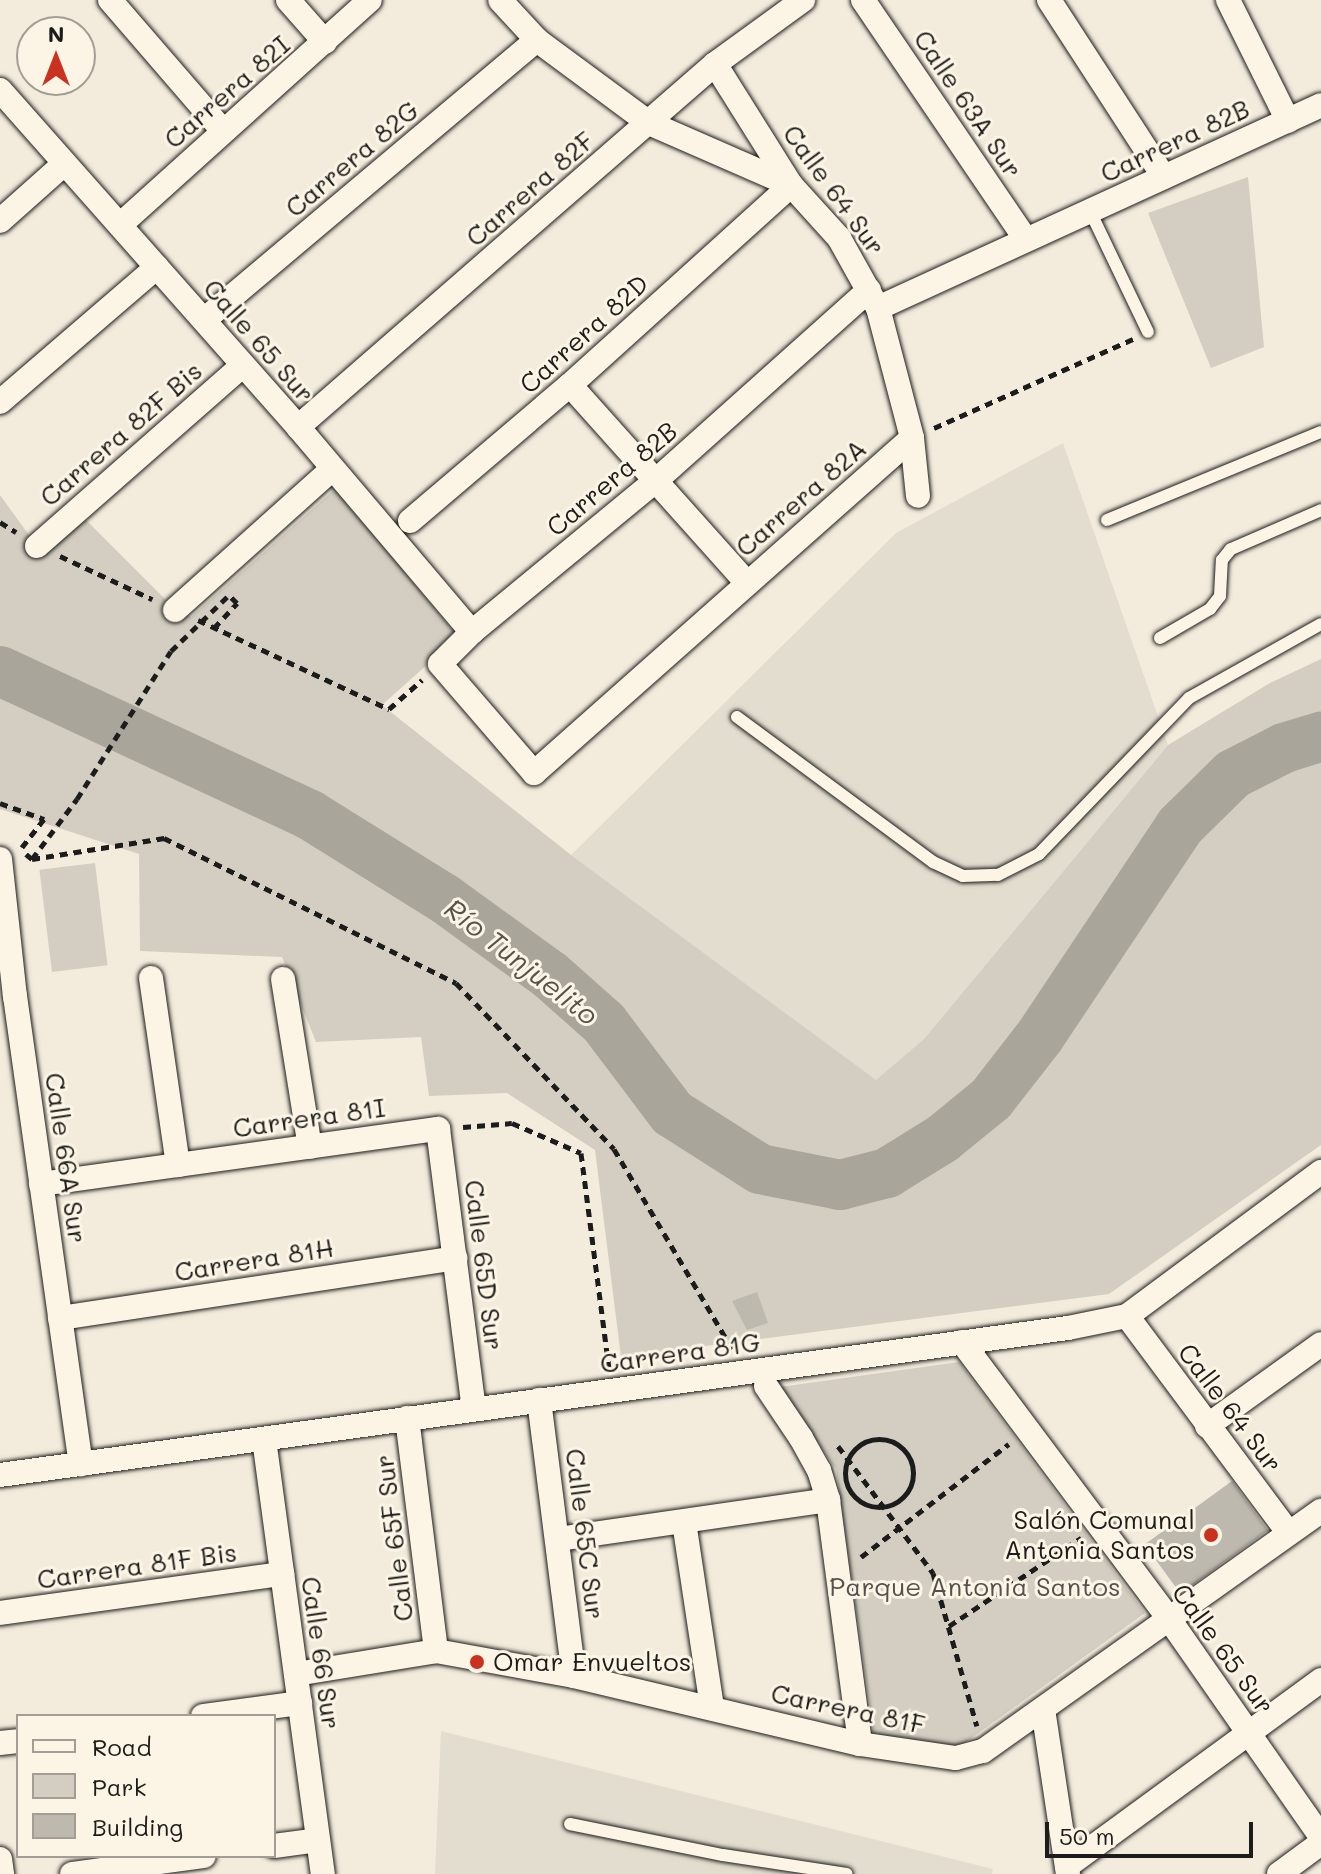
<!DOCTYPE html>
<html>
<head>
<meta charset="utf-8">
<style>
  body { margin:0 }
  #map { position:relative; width:1321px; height:1874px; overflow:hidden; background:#f3ecdd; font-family:Mali,sans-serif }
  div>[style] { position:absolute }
  .built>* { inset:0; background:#e3ddcf }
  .green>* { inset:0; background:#d3cec1; transform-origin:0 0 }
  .river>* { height:50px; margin:-25px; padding:0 25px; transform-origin:25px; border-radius:25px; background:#aaa59b }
  .building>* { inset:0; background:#beb9ae; transform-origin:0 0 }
  .path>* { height:5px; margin-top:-2.5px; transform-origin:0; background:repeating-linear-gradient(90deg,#1c1c1c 0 8px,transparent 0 14px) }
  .path>.ring { margin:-2.5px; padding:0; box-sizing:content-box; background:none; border:5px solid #1c1c1c; border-radius:50% }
  .roads { filter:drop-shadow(0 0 2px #1c1c1c) drop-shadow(0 0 2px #1c1c1c) }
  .lane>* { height:12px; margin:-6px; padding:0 6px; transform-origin:6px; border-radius:6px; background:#fcf5e5 }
  .street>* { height:24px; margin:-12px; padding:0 12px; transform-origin:12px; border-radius:12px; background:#fcf5e5 }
  .path-bridge>* { height:5px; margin-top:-2.5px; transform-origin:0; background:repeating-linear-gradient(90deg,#1c1c1c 0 8px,transparent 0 14px) }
  .dots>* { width:22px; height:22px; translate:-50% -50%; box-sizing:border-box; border:4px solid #fcf5e5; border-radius:50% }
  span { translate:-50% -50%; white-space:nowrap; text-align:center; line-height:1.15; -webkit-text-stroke:6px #fcf5e5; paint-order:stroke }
  .street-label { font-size:26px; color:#1c1c1c }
  .poi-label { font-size:26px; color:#1c1c1c }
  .right { translate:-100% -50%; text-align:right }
  .left { translate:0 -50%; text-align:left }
  .park-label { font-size:26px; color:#53514e }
  .water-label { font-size:28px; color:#55534f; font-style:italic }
  .legend { position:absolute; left:16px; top:1714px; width:260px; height:144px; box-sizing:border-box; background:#fcf5e5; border:2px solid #a29e95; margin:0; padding:10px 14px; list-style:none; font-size:24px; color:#1c1c1c }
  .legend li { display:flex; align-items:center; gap:16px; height:40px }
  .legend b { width:40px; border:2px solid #a29e95 }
  .north { position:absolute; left:16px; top:16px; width:80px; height:80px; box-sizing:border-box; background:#fcf5e5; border:2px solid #a29e95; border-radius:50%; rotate:0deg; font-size:22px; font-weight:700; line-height:32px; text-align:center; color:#1c1c1c }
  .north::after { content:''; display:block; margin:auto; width:28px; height:36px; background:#c8321e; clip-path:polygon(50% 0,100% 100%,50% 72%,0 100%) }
  .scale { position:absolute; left:1045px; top:1822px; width:208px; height:36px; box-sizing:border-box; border:4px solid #1c1c1c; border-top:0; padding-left:10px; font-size:24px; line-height:28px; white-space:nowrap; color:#1c1c1c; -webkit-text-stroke:6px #fcf5e5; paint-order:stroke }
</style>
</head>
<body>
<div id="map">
  <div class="built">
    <div style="clip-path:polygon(1063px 443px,1168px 745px,924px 1039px,876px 1081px,571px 855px,896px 533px)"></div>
    <div style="clip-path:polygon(441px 1731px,993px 1869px,992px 1874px,435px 1874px)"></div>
  </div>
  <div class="green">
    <div style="clip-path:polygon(1248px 177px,1264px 347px,1211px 368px,1148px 213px)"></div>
    <div style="clip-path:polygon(336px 488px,458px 637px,382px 705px,571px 855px,876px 1080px,924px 1039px,1168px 745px,1270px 683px,1321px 659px,1321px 1145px,1109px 1294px,621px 1357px,595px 1150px,507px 1093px,429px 1096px,421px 1037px,316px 1042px,282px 957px,140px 951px,139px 854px,0 809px,0 495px,37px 546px,77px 511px,175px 609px,191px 617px)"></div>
    <div style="left:95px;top:863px;width:103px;height:56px;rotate:83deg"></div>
    <div style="clip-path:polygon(959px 1362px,1145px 1613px,959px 1747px,874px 1734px,836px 1469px,780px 1387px)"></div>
  </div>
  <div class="river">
    <div style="left:0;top:671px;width:342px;rotate:24.9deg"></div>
    <div style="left:310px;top:815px;width:159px;rotate:31.9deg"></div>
    <div style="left:445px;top:899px;width:130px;rotate:35.9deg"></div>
    <div style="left:550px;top:975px;width:72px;rotate:41.6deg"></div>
    <div style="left:604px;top:1023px;width:113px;rotate:52.9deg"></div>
    <div style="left:672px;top:1113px;width:104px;rotate:32.5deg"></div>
    <div style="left:760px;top:1169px;width:82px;rotate:11.3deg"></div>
    <div style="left:840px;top:1185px;width:49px;rotate:-14.3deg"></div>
    <div style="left:887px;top:1173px;width:65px;rotate:-31.7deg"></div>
    <div style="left:942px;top:1139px;width:63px;rotate:-39.2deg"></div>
    <div style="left:991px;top:1099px;width:80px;rotate:-52.1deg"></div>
    <div style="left:1040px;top:1036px;width:252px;rotate:-56.3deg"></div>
    <div style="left:1180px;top:826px;width:74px;rotate:-44.5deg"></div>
    <div style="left:1233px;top:774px;width:57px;rotate:-27deg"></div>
    <div style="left:1284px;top:748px;width:39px;rotate:-17deg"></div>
  </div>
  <div class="building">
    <div style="clip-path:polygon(757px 1292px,768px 1323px,747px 1330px,732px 1301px)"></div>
    <div style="left:1232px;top:1481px;width:61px;height:108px;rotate:54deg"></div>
  </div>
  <div class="path">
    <div style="left:934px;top:428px;width:218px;rotate:-24.1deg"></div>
    <div style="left:0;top:522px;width:19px;rotate:32deg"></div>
    <div style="left:60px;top:556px;width:102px;rotate:25.1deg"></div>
    <div style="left:198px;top:620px;width:211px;rotate:25deg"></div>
    <div style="left:389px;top:709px;width:44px;rotate:-41.3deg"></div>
    <div style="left:214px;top:628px;width:34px;rotate:-47deg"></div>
    <div style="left:237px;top:603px;width:11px;rotate:-135deg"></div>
    <div style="left:0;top:803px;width:47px;rotate:20deg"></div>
    <div style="left:44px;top:819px;width:36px;rotate:128deg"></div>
    <div style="left:26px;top:854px;width:8px;rotate:40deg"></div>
    <div style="left:32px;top:859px;width:134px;rotate:-9deg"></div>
    <div style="left:164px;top:838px;width:326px;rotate:26.4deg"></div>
    <div style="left:456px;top:983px;width:229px;rotate:46.4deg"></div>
    <div style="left:614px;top:1149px;width:234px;rotate:59.4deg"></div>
    <div style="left:463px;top:1127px;width:49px;rotate:-4.7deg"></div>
    <div style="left:512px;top:1123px;width:75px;rotate:23.5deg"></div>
    <div style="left:581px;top:1153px;width:218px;rotate:82.6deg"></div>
    <div class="ring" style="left:845px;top:1439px;width:63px;height:63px"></div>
    <div style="left:838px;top:1446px;width:159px;rotate:53.2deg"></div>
    <div style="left:933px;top:1573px;width:159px;rotate:74deg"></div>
    <div style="left:861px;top:1557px;width:186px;rotate:-37.4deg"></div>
    <div style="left:949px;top:1626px;width:159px;rotate:-33.7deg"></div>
  </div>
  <div class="roads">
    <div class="lane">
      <div style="left:1090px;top:211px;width:134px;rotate:64.4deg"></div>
      <div style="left:1107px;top:520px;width:231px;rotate:-22.4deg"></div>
      <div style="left:1160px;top:638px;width:58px;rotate:-30.1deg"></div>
      <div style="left:1210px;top:609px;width:16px;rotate:-52deg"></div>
      <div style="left:1220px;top:596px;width:36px;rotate:-87deg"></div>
      <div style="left:1222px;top:560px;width:14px;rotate:-51deg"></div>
      <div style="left:1231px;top:549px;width:98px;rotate:-23.4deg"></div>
      <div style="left:737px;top:717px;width:244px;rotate:36.5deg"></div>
      <div style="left:933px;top:862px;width:33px;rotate:25deg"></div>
      <div style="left:963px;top:876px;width:35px;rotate:-2deg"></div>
      <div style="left:998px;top:875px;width:46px;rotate:-27.1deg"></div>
      <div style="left:1039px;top:854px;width:216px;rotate:-46.1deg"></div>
      <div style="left:1189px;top:698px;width:151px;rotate:-29.3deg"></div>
      <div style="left:570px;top:1824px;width:156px;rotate:11.5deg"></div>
      <div style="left:723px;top:1855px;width:125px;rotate:8.7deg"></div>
    </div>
    <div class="street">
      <div style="left:110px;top:0;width:173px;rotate:49.2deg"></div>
      <div style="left:288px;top:0;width:56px;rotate:48.6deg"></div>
      <div style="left:863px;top:0;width:290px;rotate:55.8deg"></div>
      <div style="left:1049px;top:0;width:211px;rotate:57deg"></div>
      <div style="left:1228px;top:0;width:135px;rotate:63.6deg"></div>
      <div style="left:715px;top:64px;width:143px;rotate:57.9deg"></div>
      <div style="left:791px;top:185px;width:72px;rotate:47.8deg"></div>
      <div style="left:839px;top:238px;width:80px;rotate:60.9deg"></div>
      <div style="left:878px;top:308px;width:134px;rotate:75.3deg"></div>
      <div style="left:912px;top:438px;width:58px;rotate:84.1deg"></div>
      <div style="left:0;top:90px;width:450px;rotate:48.5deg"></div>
      <div style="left:298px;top:427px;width:269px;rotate:49.7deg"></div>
      <div style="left:0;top:221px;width:86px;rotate:-41.7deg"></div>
      <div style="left:120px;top:225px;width:336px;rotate:-42deg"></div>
      <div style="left:869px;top:290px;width:288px;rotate:138.2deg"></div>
      <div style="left:654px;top:482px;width:236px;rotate:140.5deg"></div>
      <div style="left:472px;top:632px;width:45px;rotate:135deg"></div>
      <div style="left:440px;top:664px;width:144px;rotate:49.2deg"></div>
      <div style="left:534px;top:773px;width:505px;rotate:-41.55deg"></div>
      <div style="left:878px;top:308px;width:487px;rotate:-24.6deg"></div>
      <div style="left:204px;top:320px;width:435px;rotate:-40.1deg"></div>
      <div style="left:570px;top:385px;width:266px;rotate:48.2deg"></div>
      <div style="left:0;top:402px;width:207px;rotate:-40.7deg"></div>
      <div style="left:298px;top:427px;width:553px;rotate:-41.04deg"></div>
      <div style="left:715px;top:64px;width:109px;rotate:-36deg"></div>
      <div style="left:410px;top:521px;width:210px;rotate:-40.4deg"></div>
      <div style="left:570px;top:385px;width:298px;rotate:-42.1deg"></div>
      <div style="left:791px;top:185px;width:155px;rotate:-156.4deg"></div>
      <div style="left:649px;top:123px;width:139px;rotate:-143.5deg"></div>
      <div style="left:537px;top:40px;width:54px;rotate:-132.8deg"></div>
      <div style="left:37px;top:546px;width:274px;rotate:-41.3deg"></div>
      <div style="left:175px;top:610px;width:211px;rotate:-41.9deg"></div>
      <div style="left:0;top:859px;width:138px;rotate:83.8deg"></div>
      <div style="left:15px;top:996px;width:473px;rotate:82deg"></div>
      <div style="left:151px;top:978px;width:189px;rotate:81.8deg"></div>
      <div style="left:283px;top:979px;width:170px;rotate:80.9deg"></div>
      <div style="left:41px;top:1184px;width:401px;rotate:-7.9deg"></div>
      <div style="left:438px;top:1129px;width:282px;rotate:82.7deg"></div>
      <div style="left:1127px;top:1316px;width:271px;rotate:53.3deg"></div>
      <div style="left:60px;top:1318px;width:400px;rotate:-8.6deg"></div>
      <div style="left:962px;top:1342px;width:346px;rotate:53.2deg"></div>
      <div style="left:1169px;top:1619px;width:266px;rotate:55.1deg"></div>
      <div style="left:766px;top:1386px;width:63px;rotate:56.1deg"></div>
      <div style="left:801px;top:1438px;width:37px;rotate:61deg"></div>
      <div style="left:819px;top:1470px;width:31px;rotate:73deg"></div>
      <div style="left:828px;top:1500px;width:246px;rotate:82.5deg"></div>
      <div style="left:539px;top:1400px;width:278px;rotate:82.8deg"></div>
      <div style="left:407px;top:1418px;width:235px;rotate:82.9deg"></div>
      <div style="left:1207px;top:1426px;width:140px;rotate:-35.7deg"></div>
      <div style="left:264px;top:1439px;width:439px;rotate:82.3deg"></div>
      <div style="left:0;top:1475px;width:1078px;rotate:-7.84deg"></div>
      <div style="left:1068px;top:1328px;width:60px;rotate:-11.5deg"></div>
      <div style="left:1127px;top:1316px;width:242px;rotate:-36.6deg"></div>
      <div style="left:684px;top:1522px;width:188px;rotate:81.4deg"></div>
      <div style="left:559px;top:1539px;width:272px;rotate:-8.2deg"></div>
      <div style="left:0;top:1613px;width:285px;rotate:-7.9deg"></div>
      <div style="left:296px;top:1674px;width:142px;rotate:-9.3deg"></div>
      <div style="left:436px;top:1651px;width:140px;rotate:10.3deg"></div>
      <div style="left:574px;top:1676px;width:294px;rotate:13.4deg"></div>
      <div style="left:860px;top:1744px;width:97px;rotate:8.3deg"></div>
      <div style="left:956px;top:1758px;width:28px;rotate:-15deg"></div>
      <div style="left:983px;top:1751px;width:415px;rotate:-35.4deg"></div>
      <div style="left:1043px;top:1709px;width:167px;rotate:81.4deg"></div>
      <div style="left:203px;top:1716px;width:98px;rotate:-7.6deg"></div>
      <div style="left:0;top:1743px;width:18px;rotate:-6deg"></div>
      <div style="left:274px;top:1846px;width:44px;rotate:-7.8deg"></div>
      <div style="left:0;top:1859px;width:15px;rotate:82deg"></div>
      <div style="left:1067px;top:1866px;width:315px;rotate:-36.2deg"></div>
      <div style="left:72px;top:1874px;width:133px;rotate:-7.8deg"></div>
      <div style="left:1279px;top:1874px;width:52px;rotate:-36.4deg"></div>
    </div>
  </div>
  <div class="path-bridge">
    <div style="left:32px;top:859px;width:75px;rotate:-53.1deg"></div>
    <div style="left:77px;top:799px;width:175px;rotate:-57.6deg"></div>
    <div style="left:171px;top:651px;width:81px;rotate:-44deg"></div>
  </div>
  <div class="dots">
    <div style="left:1211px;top:1535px;background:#c8321e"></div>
    <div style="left:477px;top:1662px;background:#c8321e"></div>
  </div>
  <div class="street-label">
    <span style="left:227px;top:92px;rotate:-41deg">Carrera 82I</span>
    <span style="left:968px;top:104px;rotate:56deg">Calle 63A Sur</span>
    <span style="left:1175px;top:141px;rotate:-25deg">Carrera 82B</span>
    <span style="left:352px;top:159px;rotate:-40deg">Carrera 82G</span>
    <span style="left:530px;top:189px;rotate:-41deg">Carrera 82F</span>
    <span style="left:834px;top:190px;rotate:54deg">Calle 64 Sur</span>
    <span style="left:584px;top:334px;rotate:-42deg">Carrera 82D</span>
    <span style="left:259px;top:341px;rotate:49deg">Calle 65 Sur</span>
    <span style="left:121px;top:434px;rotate:-41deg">Carrera 82F Bis</span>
    <span style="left:612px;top:479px;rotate:-40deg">Carrera 82B</span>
    <span style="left:801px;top:498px;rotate:-41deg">Carrera 82A</span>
    <span style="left:309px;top:1118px;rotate:-8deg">Carrera 81I</span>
    <span style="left:66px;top:1158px;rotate:82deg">Calle 66A Sur</span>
    <span style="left:254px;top:1260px;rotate:-9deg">Carrera 81H</span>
    <span style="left:484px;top:1265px;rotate:83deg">Calle 65D Sur</span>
    <span style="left:680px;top:1353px;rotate:-8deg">Carrera 81G</span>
    <span style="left:1230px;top:1408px;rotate:53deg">Calle 64 Sur</span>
    <span style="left:585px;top:1534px;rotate:83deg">Calle 65C Sur</span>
    <span style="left:394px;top:1538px;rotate:-97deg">Calle 65F Sur</span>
    <span style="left:137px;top:1566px;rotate:-8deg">Carrera 81F Bis</span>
    <span style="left:1223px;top:1649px;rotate:54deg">Calle 65 Sur</span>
    <span style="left:321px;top:1653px;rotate:82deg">Calle 66 Sur</span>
    <span style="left:848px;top:1709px;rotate:12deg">Carrera 81F</span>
  </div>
  <div class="poi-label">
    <span class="right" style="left:1195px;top:1535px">Salón Comunal<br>Antonia Santos</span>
    <span class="left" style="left:493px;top:1662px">Omar Envueltos</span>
  </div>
  <div class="park-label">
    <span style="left:975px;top:1587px">Parque Antonia Santos</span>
  </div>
  <div class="water-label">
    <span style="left:522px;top:961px;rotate:38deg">Río Tunjuelito</span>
  </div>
  <ul class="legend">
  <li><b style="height:10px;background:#fcf5e5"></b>Road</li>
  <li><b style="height:22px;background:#d3cec1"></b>Park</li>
  <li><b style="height:22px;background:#beb9ae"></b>Building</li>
  </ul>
  <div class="north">N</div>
  <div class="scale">50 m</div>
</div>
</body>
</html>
